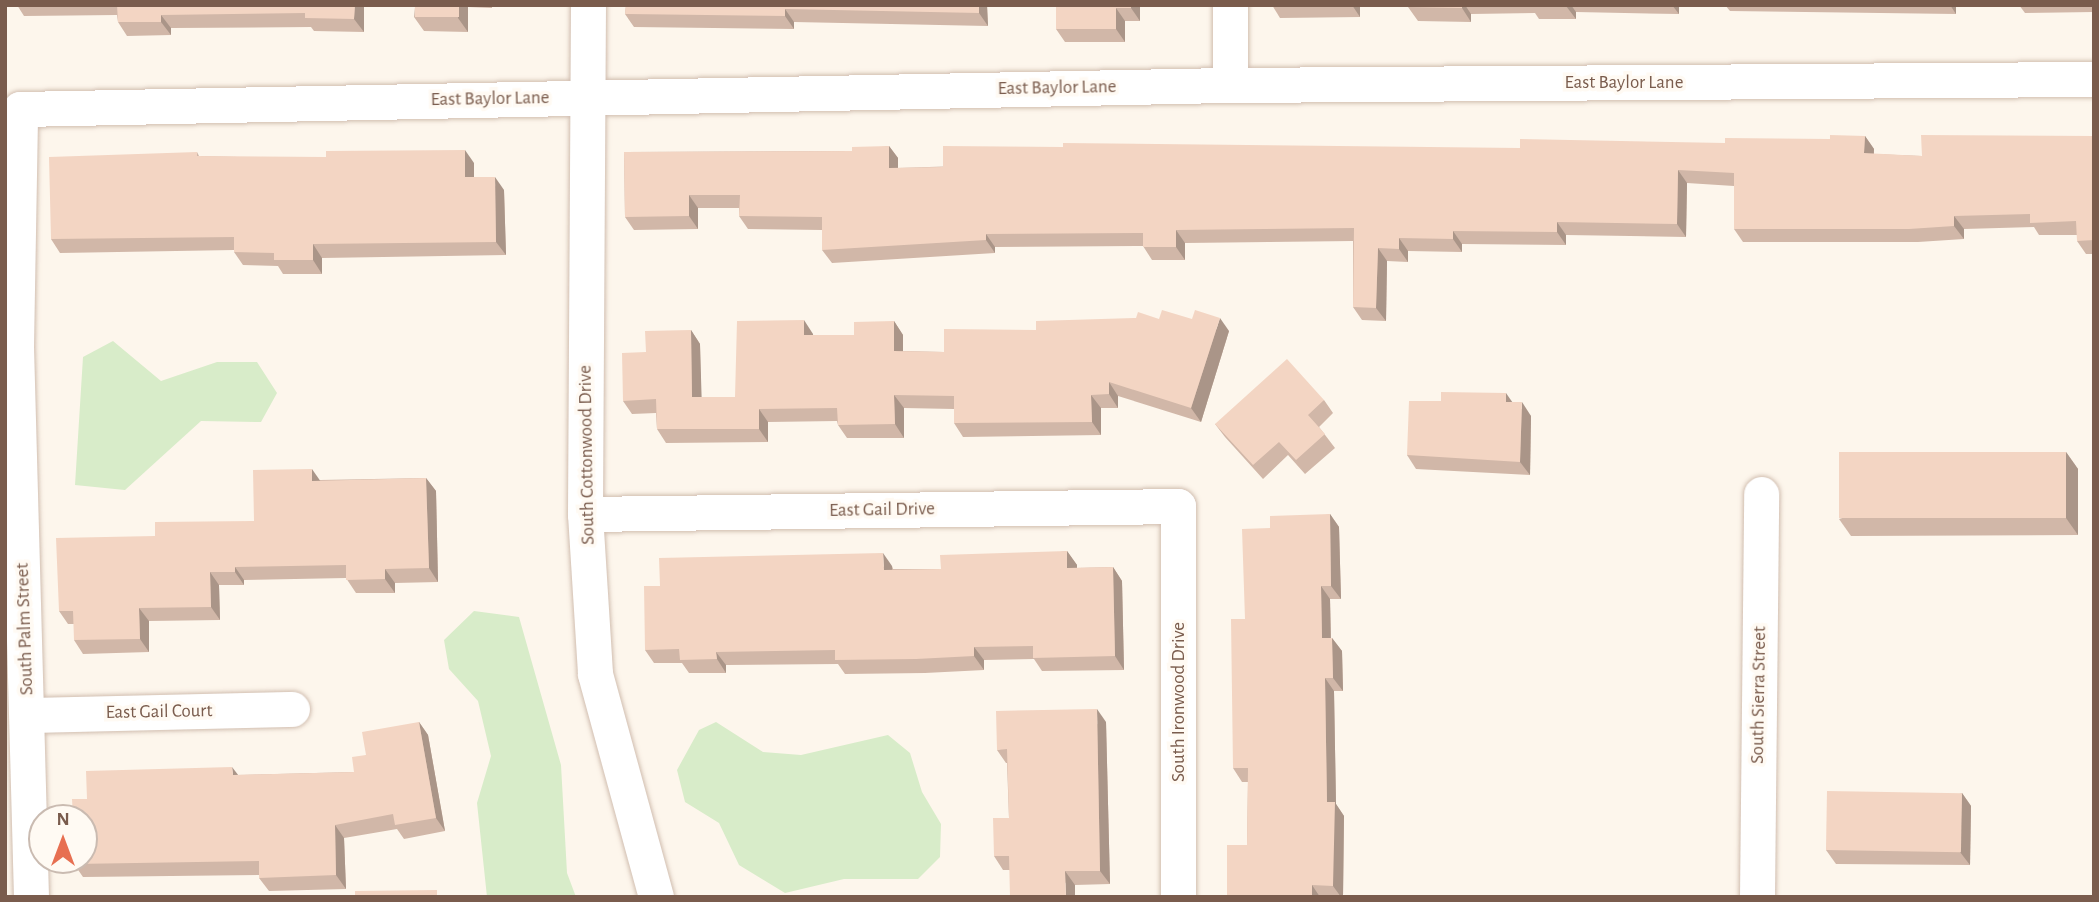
<!DOCTYPE html>
<html>
<head>
<meta charset="utf-8">
<style>
  body { margin:0 }
  #map { position:relative; width:2099px; height:902px; overflow:hidden; background:#fdf6ec; font-family:"Alegreya Sans",sans-serif }
  div>[style] { position:absolute }
  .green>* { inset:0; background:#d8ecc9 }
  .roads { filter:drop-shadow(0 0 2px #d1beb0) drop-shadow(0 0 2px #d1beb0) }
  .minor>* { height:35px; margin:-17.5px; padding:0 17.5px; transform-origin:17.5px; border-radius:17.5px; background:#fff }
  .wall>* { inset:0; background:#d1b7a8 }
  .shaded-wall>* { inset:0; background:#aa9588 }
  .building>* { inset:0; background:#f3d5c3; transform-origin:0 0 }
  span { translate:-50% -50%; white-space:nowrap; text-align:center; line-height:1.15; -webkit-text-stroke:7px #fffaf3; paint-order:stroke }
  .street-label { font-size:19px; color:#7a5c4d }
  .frame { position:absolute; inset:0; border:7px solid #7a5c4d; pointer-events:none }
  .north { position:absolute; left:28px; top:804px; width:70px; height:70px; box-sizing:border-box; background:#fffaf3; border:2px solid #cabbb1; border-radius:50%; rotate:0deg; font-size:19px; font-weight:700; line-height:28px; text-align:center; color:#7a5c4d }
  .north::after { content:''; display:block; margin:auto; width:24px; height:32px; background:#e76f51; clip-path:polygon(50% 0,100% 100%,50% 72%,0 100%) }
</style>
</head>
<body>
<div id="map">
  <div class="green">
    <div style="clip-path:polygon(113px 341px,161px 381px,217px 362px,257px 362px,277px 393px,261px 422px,201px 421px,125px 490px,75px 485px,83px 357px)"></div>
    <div style="clip-path:polygon(474px 611px,519px 617px,561px 765px,567px 873px,576px 897px,487px 897px,477px 803px,491px 756px,478px 701px,449px 669px,444px 640px)"></div>
    <div style="clip-path:polygon(716px 722px,763px 752px,801px 755px,888px 735px,910px 753px,922px 792px,941px 824px,940px 857px,918px 879px,844px 879px,785px 893px,739px 865px,719px 823px,685px 802px,677px 770px,699px 730px)"></div>
  </div>
  <div class="roads">
    <div class="minor">
      <div style="left:588px;top:5px;width:509px;rotate:90.34deg"></div>
      <div style="left:585px;top:514px;width:160px;rotate:86.4deg"></div>
      <div style="left:595px;top:674px;width:231px;rotate:74.7deg"></div>
      <div style="left:1230px;top:85px;width:80px;rotate:-90deg"></div>
      <div style="left:585px;top:514px;width:593px;rotate:-0.77deg"></div>
      <div style="left:1178px;top:506px;width:391px;rotate:90deg"></div>
      <div style="left:27px;top:715px;width:265px;rotate:-1.3deg"></div>
      <div style="left:31px;top:897px;width:550px;rotate:-91.56deg"></div>
      <div style="left:16px;top:347px;width:238px;rotate:-89deg"></div>
      <div style="left:20px;top:109px;width:1210px;rotate:-1.14deg"></div>
      <div style="left:1230px;top:85px;width:864px;rotate:-0.4deg"></div>
      <div style="left:1757px;top:897px;width:403px;rotate:-89.4deg"></div>
    </div>
  </div>
  <div class="wall">
    <div style="clip-path:polygon(17px 5px,364px 5px,364px 32px,314px 31px,311px 27px,171px 28px,171px 35px,127px 36px,118px 22px,117px 15px,24px 16px)"></div>
    <div style="clip-path:polygon(383px 5px,492px 5px,492px 8px,468px 7px,468px 32px,424px 31px,414px 17px,415px 7px)"></div>
    <div style="clip-path:polygon(626px 5px,987px 5px,988px 26px,794px 22px,794px 29px,634px 27px,625px 14px)"></div>
    <div style="clip-path:polygon(1056px 5px,1140px 5px,1140px 21px,1125px 21px,1125px 42px,1065px 42px,1056px 29px)"></div>
    <div style="clip-path:polygon(1272px 5px,1360px 5px,1360px 17px,1280px 18px)"></div>
    <div style="clip-path:polygon(1408px 5px,1679px 5px,1679px 14px,1576px 12px,1576px 19px,1539px 19px,1535px 13px,1471px 14px,1471px 22px,1418px 21px,1408px 7px)"></div>
    <div style="clip-path:polygon(1725px 5px,1956px 5px,1956px 14px,1730px 11px)"></div>
    <div style="clip-path:polygon(2019px 5px,2094px 5px,2094px 12px,2025px 13px)"></div>
    <div style="clip-path:polygon(1865px 136px,1874px 149px,1874px 154px,1922px 156px,2094px 136px,2094px 254px,2086px 254px,2077px 241px,2077px 235px,2039px 235px,2034px 227px,1964px 229px,1964px 239px,1918px 242px,1743px 242px,1734px 229px,1734px 186px,1687px 183px,1686px 237px,1566px 235px,1566px 245px,1462px 244px,1462px 252px,1408px 251px,1408px 262px,1387px 261px,1386px 321px,1362px 320px,1353px 307px,1353px 241px,1185px 243px,1185px 260px,1152px 260px,1143px 246px,995px 247px,995px 253px,832px 263px,822px 250px,822px 230px,748px 229px,739px 216px,739px 208px,698px 208px,698px 229px,634px 230px,625px 217px,624px 152px,852px 151px,889px 146px,898px 158px,898px 168px,1520px 148px,1725px 143px,1830px 139px)"></div>
    <div style="clip-path:polygon(197px 152px,199px 156px,474px 163px,474px 177px,504px 190px,506px 255px,322px 258px,322px 274px,283px 274px,278px 266px,243px 265px,234px 252px,234px 250px,60px 253px,51px 239px)"></div>
    <div style="clip-path:polygon(1159px 319px,1229px 331px,1201px 422px,1118px 396px,1118px 408px,1101px 408px,1101px 435px,963px 437px,954px 423px,954px 409px,904px 408px,904px 438px,847px 438px,838px 425px,837px 421px,768px 422px,768px 442px,666px 443px,657px 429px,656px 413px,632px 414px,623px 401px,646px 352px,691px 330px,700px 344px,701px 397px,735px 397px,813px 334px,813px 335px,854px 335px,894px 321px,903px 335px,903px 351px,944px 352px,1036px 330px)"></div>
    <div style="clip-path:polygon(1324px 400px,1333px 413px,1319px 427px,1335px 448px,1305px 474px,1288px 455px,1263px 479px,1225px 437px,1215px 424px)"></div>
    <div style="clip-path:polygon(1512px 402px,1531px 416px,1530px 475px,1416px 469px,1407px 455px)"></div>
    <div style="clip-path:polygon(2066px 452px,2078px 469px,2078px 535px,1851px 536px,1839px 519px)"></div>
    <div style="clip-path:polygon(426px 478px,436px 491px,438px 582px,395px 583px,395px 593px,356px 593px,346px 578px,244px 580px,244px 585px,219px 585px,220px 620px,149px 621px,149px 652px,83px 654px,74px 640px,74px 624px,68px 624px,59px 611px,155px 536px,254px 521px,320px 480px)"></div>
    <div style="clip-path:polygon(1330px 514px,1339px 527px,1341px 599px,1330px 599px,1331px 638px,1332px 638px,1342px 651px,1343px 691px,1334px 691px,1336px 804px,1344px 816px,1343px 897px,1227px 897px,1247px 845px,1248px 782px,1242px 782px,1233px 768px,1245px 619px,1270px 528px)"></div>
    <div style="clip-path:polygon(1067px 551px,1077px 565px,1077px 568px,1113px 567px,1122px 581px,1124px 670px,1042px 671px,1034px 659px,984px 660px,984px 670px,925px 673px,845px 674px,838px 664px,726px 665px,726px 673px,689px 673px,682px 663px,654px 663px,645px 650px,660px 586px,892px 566px,893px 569px,941px 569px)"></div>
    <div style="clip-path:polygon(419px 722px,428px 735px,445px 831px,404px 839px,397px 829px,344px 838px,346px 889px,269px 891px,259px 878px,259px 875px,83px 877px,74px 864px,87px 799px,238px 775px,354px 772px,366px 755px)"></div>
    <div style="clip-path:polygon(1106px 722px,1110px 884px,1075px 885px,1009px 870px,1003px 870px,994px 856px,1009px 818px,1007px 763px,1006px 763px,997px 750px)"></div>
    <div style="clip-path:polygon(1962px 793px,1971px 806px,1970px 865px,1836px 864px,1826px 850px)"></div>
  </div>
  <div class="shaded-wall">
    <div style="clip-path:polygon(355px 5px,364px 5px,364px 32px,354px 19px)"></div>
    <div style="clip-path:polygon(459px 5px,467px 5px,468px 7px,468px 32px,458px 18px)"></div>
    <div style="clip-path:polygon(979px 5px,987px 5px,988px 26px,979px 13px)"></div>
    <div style="clip-path:polygon(1131px 5px,1140px 5px,1140px 21px,1131px 8px)"></div>
    <div style="clip-path:polygon(1352px 5px,1360px 5px,1360px 17px)"></div>
    <div style="clip-path:polygon(1462px 5px,1465px 5px,1471px 14px,1471px 22px,1462px 8px)"></div>
    <div style="clip-path:polygon(1571px 5px,1576px 12px,1576px 19px,1566px 6px)"></div>
    <div style="clip-path:polygon(1672px 5px,1679px 5px,1679px 14px)"></div>
    <div style="clip-path:polygon(1950px 5px,1956px 5px,1956px 14px)"></div>
    <div style="clip-path:polygon(1116px 8px,1125px 21px,1125px 42px,1116px 29px)"></div>
    <div style="clip-path:polygon(785px 9px,794px 22px,794px 29px,785px 16px)"></div>
    <div style="clip-path:polygon(161px 15px,171px 28px,171px 35px,161px 22px)"></div>
    <div style="clip-path:polygon(1865px 136px,1874px 149px,1873px 166px,1864px 153px)"></div>
    <div style="clip-path:polygon(889px 146px,898px 158px,898px 181px,889px 168px)"></div>
    <div style="clip-path:polygon(465px 150px,474px 163px,474px 191px,465px 177px)"></div>
    <div style="clip-path:polygon(1678px 170px,1687px 183px,1686px 237px,1677px 224px)"></div>
    <div style="clip-path:polygon(495px 177px,504px 190px,506px 255px,496px 242px)"></div>
    <div style="clip-path:polygon(689px 195px,698px 208px,698px 229px,689px 216px)"></div>
    <div style="clip-path:polygon(1954px 216px,1964px 229px,1964px 239px,1954px 226px)"></div>
    <div style="clip-path:polygon(1557px 222px,1566px 235px,1566px 245px,1557px 232px)"></div>
    <div style="clip-path:polygon(1176px 230px,1185px 243px,1185px 260px,1176px 247px)"></div>
    <div style="clip-path:polygon(1453px 231px,1462px 244px,1462px 252px,1453px 239px)"></div>
    <div style="clip-path:polygon(986px 234px,995px 247px,995px 253px,986px 240px)"></div>
    <div style="clip-path:polygon(1399px 238px,1408px 251px,1408px 262px,1399px 249px)"></div>
    <div style="clip-path:polygon(313px 244px,322px 258px,322px 274px,313px 260px)"></div>
    <div style="clip-path:polygon(1378px 248px,1387px 261px,1386px 321px,1376px 308px)"></div>
    <div style="clip-path:polygon(1220px 318px,1229px 331px,1201px 422px,1191px 408px)"></div>
    <div style="clip-path:polygon(804px 320px,813px 334px,814px 349px,804px 335px)"></div>
    <div style="clip-path:polygon(894px 321px,903px 335px,903px 364px,894px 351px)"></div>
    <div style="clip-path:polygon(691px 330px,700px 344px,702px 410px,692px 397px)"></div>
    <div style="clip-path:polygon(1109px 382px,1118px 396px,1118px 408px,1109px 394px)"></div>
    <div style="clip-path:polygon(1506px 393px,1515px 406px,1506px 402px)"></div>
    <div style="clip-path:polygon(894px 395px,904px 408px,904px 438px,895px 424px)"></div>
    <div style="clip-path:polygon(1091px 395px,1101px 408px,1101px 435px,1092px 422px)"></div>
    <div style="clip-path:polygon(1522px 402px,1531px 416px,1530px 475px,1520px 462px)"></div>
    <div style="clip-path:polygon(759px 409px,768px 422px,768px 442px,759px 429px)"></div>
    <div style="clip-path:polygon(2066px 452px,2078px 469px,2078px 535px,2066px 518px)"></div>
    <div style="clip-path:polygon(312px 469px,321px 482px,312px 481px)"></div>
    <div style="clip-path:polygon(426px 478px,436px 491px,438px 582px,429px 568px)"></div>
    <div style="clip-path:polygon(1330px 514px,1339px 527px,1341px 599px,1331px 586px)"></div>
    <div style="clip-path:polygon(1067px 551px,1077px 565px,1077px 581px,1067px 568px)"></div>
    <div style="clip-path:polygon(883px 553px,892px 566px,893px 583px,884px 570px)"></div>
    <div style="clip-path:polygon(235px 567px,244px 580px,244px 585px,235px 572px)"></div>
    <div style="clip-path:polygon(1113px 567px,1122px 581px,1124px 670px,1115px 656px)"></div>
    <div style="clip-path:polygon(385px 569px,395px 583px,395px 593px,385px 579px)"></div>
    <div style="clip-path:polygon(210px 572px,219px 585px,220px 620px,211px 607px)"></div>
    <div style="clip-path:polygon(1321px 586px,1330px 599px,1331px 652px,1322px 638px)"></div>
    <div style="clip-path:polygon(139px 608px,149px 621px,149px 652px,140px 639px)"></div>
    <div style="clip-path:polygon(1332px 638px,1342px 651px,1343px 691px,1333px 678px)"></div>
    <div style="clip-path:polygon(974px 647px,984px 660px,984px 670px,974px 656px)"></div>
    <div style="clip-path:polygon(716px 652px,726px 665px,726px 673px,717px 659px)"></div>
    <div style="clip-path:polygon(1325px 678px,1334px 691px,1336px 804px,1344px 816px,1343px 897px,1341px 897px,1333px 886px,1327px 802px)"></div>
    <div style="clip-path:polygon(1097px 709px,1106px 722px,1110px 884px,1100px 871px)"></div>
    <div style="clip-path:polygon(419px 722px,428px 735px,445px 831px,436px 818px)"></div>
    <div style="clip-path:polygon(232px 767px,242px 780px,233px 775px)"></div>
    <div style="clip-path:polygon(1962px 793px,1971px 806px,1970px 865px,1960px 852px)"></div>
    <div style="clip-path:polygon(335px 825px,344px 838px,346px 889px,336px 875px)"></div>
    <div style="clip-path:polygon(1065px 871px,1075px 885px,1075px 897px,1066px 897px)"></div>
    <div style="clip-path:polygon(1312px 885px,1320px 897px,1312px 897px)"></div>
  </div>
  <div class="building">
    <div style="clip-path:polygon(117px 5px,355px 5px,354px 19px,305px 18px,305px 13px,161px 15px,161px 22px,118px 22px)"></div>
    <div style="left:415px;top:5px;width:44px;height:12px"></div>
    <div style="clip-path:polygon(626px 5px,979px 5px,979px 13px,785px 9px,785px 16px,625px 14px)"></div>
    <div style="clip-path:polygon(1056px 5px,1131px 5px,1131px 8px,1116px 8px,1116px 29px,1056px 29px)"></div>
    <div style="clip-path:polygon(1408px 5px,1462px 5px,1462px 8px,1408px 7px)"></div>
    <div style="clip-path:polygon(1830px 135px,1865px 136px,1864px 153px,1922px 156px,1921px 135px,2094px 136px,2094px 240px,2077px 241px,2076px 221px,2030px 223px,2030px 214px,1954px 216px,1954px 226px,1909px 229px,1734px 229px,1734px 173px,1678px 170px,1677px 224px,1557px 222px,1557px 232px,1453px 231px,1453px 239px,1399px 238px,1399px 249px,1378px 248px,1376px 308px,1353px 307px,1354px 228px,1176px 230px,1176px 247px,1143px 247px,1143px 233px,986px 234px,986px 240px,822px 250px,822px 217px,739px 216px,740px 195px,689px 195px,689px 216px,625px 217px,624px 152px,852px 151px,852px 147px,889px 146px,889px 168px,943px 167px,943px 146px,1063px 147px,1063px 143px,1520px 148px,1520px 139px,1725px 143px,1725px 138px,1830px 139px)"></div>
    <div style="clip-path:polygon(465px 150px,465px 177px,495px 177px,496px 242px,313px 244px,313px 260px,274px 260px,274px 253px,234px 252px,234px 237px,51px 239px,49px 157px,197px 152px,197px 156px,326px 157px,326px 151px)"></div>
    <div style="clip-path:polygon(1162px 310px,1192px 319px,1195px 310px,1220px 318px,1191px 408px,1109px 382px,1109px 394px,1091px 395px,1092px 422px,954px 423px,954px 396px,894px 395px,895px 424px,838px 425px,837px 408px,759px 409px,759px 429px,657px 429px,656px 399px,623px 401px,622px 353px,646px 352px,645px 331px,691px 330px,692px 397px,735px 397px,737px 321px,804px 320px,804px 335px,854px 335px,854px 322px,894px 321px,894px 351px,944px 352px,944px 329px,1036px 330px,1036px 321px,1136px 318px,1138px 312px,1159px 319px)"></div>
    <div style="clip-path:polygon(1287px 359px,1324px 400px,1308px 415px,1325px 434px,1296px 460px,1279px 442px,1253px 465px,1215px 424px)"></div>
    <div style="clip-path:polygon(1441px 392px,1506px 393px,1506px 402px,1522px 402px,1520px 462px,1407px 455px,1409px 401px,1441px 401px)"></div>
    <div style="left:2066px;top:452px;width:66px;height:227px;rotate:90deg"></div>
    <div style="clip-path:polygon(312px 469px,312px 481px,426px 478px,429px 568px,385px 569px,385px 579px,346px 580px,346px 565px,235px 567px,235px 572px,210px 572px,211px 607px,139px 608px,140px 639px,74px 640px,73px 611px,59px 611px,56px 538px,155px 536px,155px 522px,254px 521px,253px 470px)"></div>
    <div style="clip-path:polygon(1330px 514px,1331px 586px,1321px 586px,1322px 638px,1332px 638px,1333px 678px,1325px 678px,1327px 802px,1335px 802px,1333px 886px,1312px 885px,1312px 897px,1227px 897px,1227px 845px,1247px 845px,1248px 768px,1233px 768px,1231px 619px,1245px 619px,1242px 529px,1270px 528px,1270px 516px)"></div>
    <div style="clip-path:polygon(1067px 551px,1067px 568px,1113px 567px,1115px 656px,1033px 658px,1033px 646px,974px 647px,974px 656px,916px 659px,835px 660px,835px 650px,716px 652px,717px 659px,680px 660px,679px 649px,645px 650px,644px 586px,660px 586px,659px 558px,883px 553px,884px 570px,941px 569px,940px 555px)"></div>
    <div style="clip-path:polygon(1097px 709px,1100px 871px,1065px 871px,1066px 897px,1010px 897px,1009px 856px,994px 856px,993px 818px,1009px 818px,1007px 749px,997px 750px,996px 711px)"></div>
    <div style="clip-path:polygon(419px 722px,436px 818px,395px 825px,393px 814px,335px 825px,336px 875px,259px 878px,259px 861px,74px 864px,74px 860px,84px 860px,84px 818px,73px 818px,72px 799px,87px 799px,86px 771px,232px 767px,233px 775px,354px 772px,352px 757px,366px 755px,362px 732px)"></div>
    <div style="left:1827px;top:791px;width:135px;height:59px;rotate:1deg"></div>
    <div style="clip-path:polygon(437px 890px,437px 897px,355px 897px,355px 891px)"></div>
  </div>
  <div class="street-label">
    <span style="left:1624px;top:83px">East Baylor Lane</span>
    <span style="left:1057px;top:88px;rotate:-1deg">East Baylor Lane</span>
    <span style="left:490px;top:99px;rotate:-1deg">East Baylor Lane</span>
    <span style="left:587px;top:455px;rotate:-91deg">South Cottonwood Drive</span>
    <span style="left:882px;top:510px;rotate:-1deg">East Gail Drive</span>
    <span style="left:25px;top:629px;rotate:-92deg">South Palm Street</span>
    <span style="left:1759px;top:695px;rotate:-89deg">South Sierra Street</span>
    <span style="left:1179px;top:702px;rotate:-90deg">South Ironwood Drive</span>
    <span style="left:159px;top:712px;rotate:-1deg">East Gail Court</span>
  </div>
  <div class="frame"></div>
  <div class="north">N</div>
</div>
</body>
</html>
